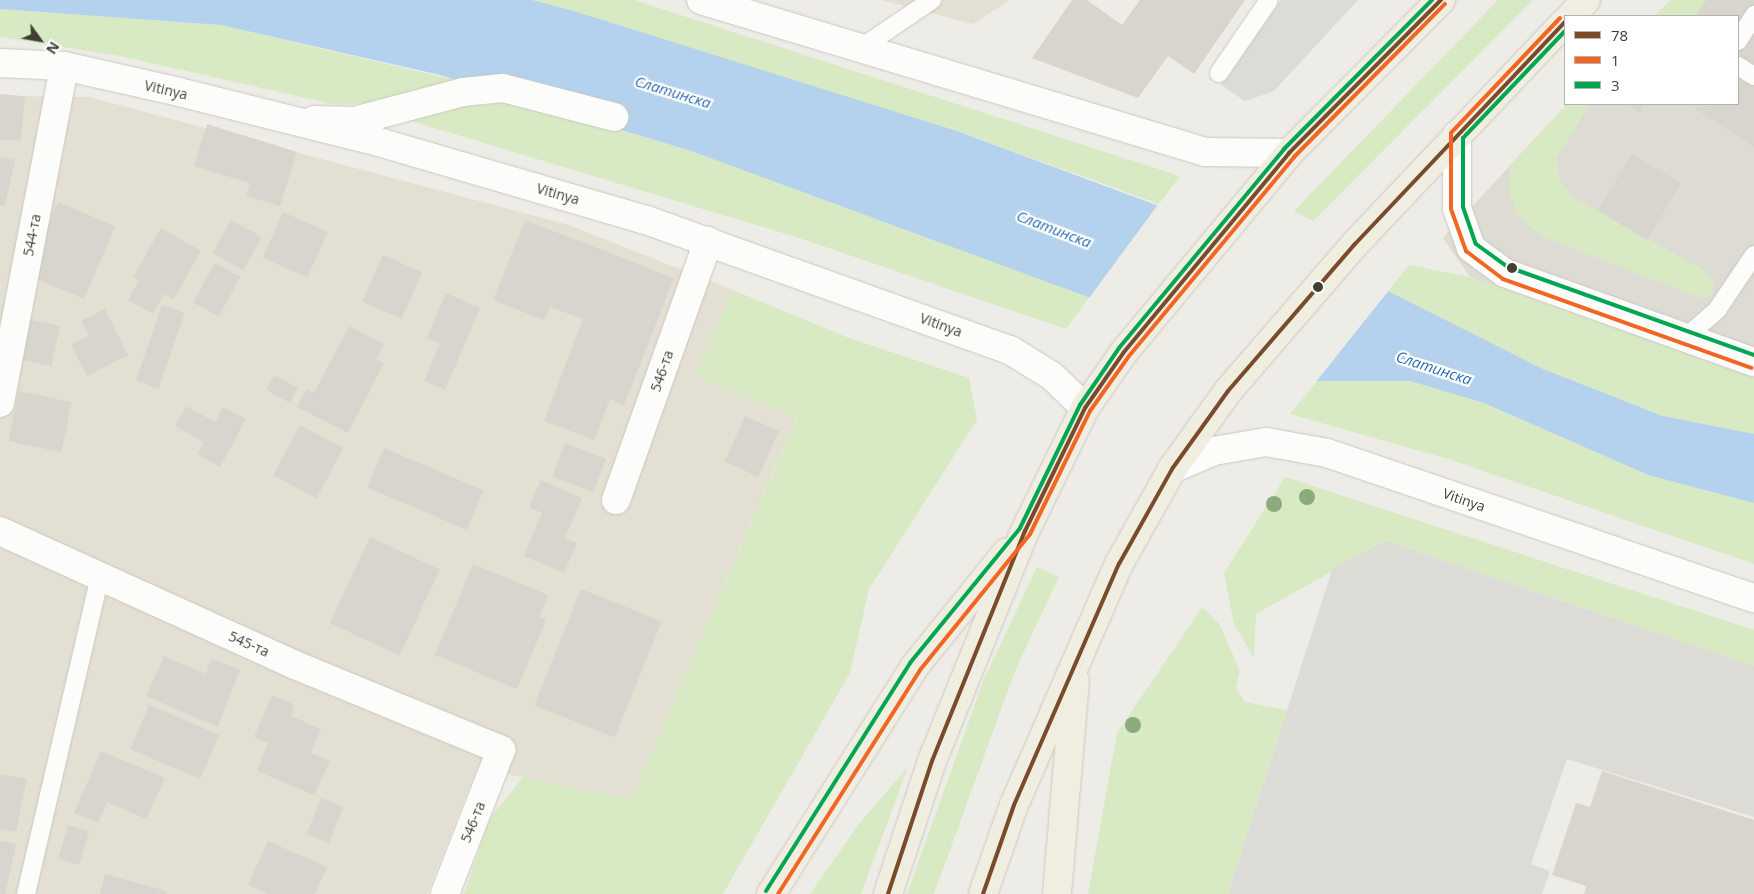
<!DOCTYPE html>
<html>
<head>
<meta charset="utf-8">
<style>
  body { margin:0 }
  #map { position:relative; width:1754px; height:894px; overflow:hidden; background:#eeece6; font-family:"Open Sans",sans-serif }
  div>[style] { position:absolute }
  .residential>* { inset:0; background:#e3dfd2 }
  .industrial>* { inset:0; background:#dedbd4 }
  .green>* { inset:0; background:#d8eac4 }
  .parking>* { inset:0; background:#dddbd6 }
  .water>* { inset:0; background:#b4d1ee }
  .pier>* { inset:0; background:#eeece6 }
  .building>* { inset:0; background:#d7d5ce; transform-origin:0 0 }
  .roads { filter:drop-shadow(0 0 1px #cac8c2) drop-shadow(0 0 1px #cac8c2) }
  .service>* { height:18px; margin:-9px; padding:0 9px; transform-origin:9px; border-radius:9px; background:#fcfcfb }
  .minor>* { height:28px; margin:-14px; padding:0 14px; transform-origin:14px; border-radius:14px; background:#fcfcfb }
  .tertiary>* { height:28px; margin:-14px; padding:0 14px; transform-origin:14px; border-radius:14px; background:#fcfcfb }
  .primary>* { height:28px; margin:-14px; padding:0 14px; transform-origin:14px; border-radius:14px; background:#f0ede1 }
  .bus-1>* { height:4px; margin:-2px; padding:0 2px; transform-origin:2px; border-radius:2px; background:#7a4b2a }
  .bus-2>* { height:4px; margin:-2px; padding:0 2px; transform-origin:2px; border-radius:2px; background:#f26522 }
  .bus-3>* { height:4px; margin:-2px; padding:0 2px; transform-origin:2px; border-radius:2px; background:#00a651 }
  .trees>* { width:16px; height:16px; margin:-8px; border-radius:50%; background:#8cab7c }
  .dots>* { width:14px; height:14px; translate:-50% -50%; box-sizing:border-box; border:2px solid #fff; border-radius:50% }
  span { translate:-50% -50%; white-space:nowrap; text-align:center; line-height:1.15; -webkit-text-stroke:4.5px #fff; paint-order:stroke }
  .street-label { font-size:14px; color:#433e32 }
  .water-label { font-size:15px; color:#2a6cb0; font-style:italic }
  .legend { position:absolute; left:1564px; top:15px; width:175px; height:90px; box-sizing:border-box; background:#fff; border:1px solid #b4b2ad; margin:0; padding:6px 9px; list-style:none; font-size:15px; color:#433e32 }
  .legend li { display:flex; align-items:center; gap:10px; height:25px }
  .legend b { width:25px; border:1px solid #b4b2ad }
  .north { position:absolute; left:15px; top:15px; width:50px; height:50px; -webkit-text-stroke:4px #fff; paint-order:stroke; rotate:122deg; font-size:14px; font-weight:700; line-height:20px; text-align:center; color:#433e32 }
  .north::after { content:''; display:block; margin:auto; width:18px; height:22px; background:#433e32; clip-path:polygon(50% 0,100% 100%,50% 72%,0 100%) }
</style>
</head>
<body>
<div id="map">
  <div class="residential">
    <div style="clip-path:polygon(881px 0,1010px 0,973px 24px)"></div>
    <div style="clip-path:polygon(0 96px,89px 97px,569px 225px,733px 290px,695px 376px,797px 416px,631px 799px,477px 768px,427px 894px,0 894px)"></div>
  </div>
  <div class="industrial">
    <div style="clip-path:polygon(1671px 0,1754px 0,1754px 377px,1470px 277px,1443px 238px,1567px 104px,1738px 104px,1738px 16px,1654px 16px)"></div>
  </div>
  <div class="green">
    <div style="clip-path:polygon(532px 0,634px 0,1180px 176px,1159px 204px,957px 131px)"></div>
    <div style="clip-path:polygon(1498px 0,1533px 0,1313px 221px,1294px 211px)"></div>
    <div style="clip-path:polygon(1671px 0,1713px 0,1703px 16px,1654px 16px)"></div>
    <div style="clip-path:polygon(0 9px,221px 25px,459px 81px,386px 102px,337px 105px,120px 56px,0 37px)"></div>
    <div style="clip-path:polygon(502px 94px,691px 151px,1090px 296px,1066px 329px,799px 238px,408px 120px)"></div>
    <div style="clip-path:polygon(1567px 104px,1590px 104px,1556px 159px,1560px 181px,1573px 197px,1704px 270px,1714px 281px,1711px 294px,1703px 299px,1541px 236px,1518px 216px,1509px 194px,1510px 165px)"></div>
    <div style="clip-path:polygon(1409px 265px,1470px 277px,1754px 377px,1754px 434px,1663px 416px,1543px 369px,1388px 291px)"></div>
    <div style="clip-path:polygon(733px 290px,849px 338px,969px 378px,977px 420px,869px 589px,850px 673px,723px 894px,464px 894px,490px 818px,523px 777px,631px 799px,797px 417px,695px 376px)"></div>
    <div style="clip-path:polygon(1317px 381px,1410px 381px,1484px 403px,1648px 475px,1754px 503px,1754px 564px,1448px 459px,1290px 414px)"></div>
    <div style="clip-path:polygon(1285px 477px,1754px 630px,1754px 666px,1386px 541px,1256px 614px,1254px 658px,1234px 624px,1224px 573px)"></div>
    <div style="clip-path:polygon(1037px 567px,1059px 577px,1015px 671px,934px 894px,907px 894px,984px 679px)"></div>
    <div style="clip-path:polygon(1202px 607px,1220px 625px,1240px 671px,1236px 688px,1245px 702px,1287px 710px,1228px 894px,1088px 894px,1117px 733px)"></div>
    <div style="clip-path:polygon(908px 767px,861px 894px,810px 894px,861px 821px)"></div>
  </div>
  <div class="parking">
    <div style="clip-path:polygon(1281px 0,1358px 0,1274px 91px,1245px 101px,1221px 85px)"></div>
    <div style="clip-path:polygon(1386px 541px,1754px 666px,1754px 817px,1567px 759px,1531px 864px,1550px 871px,1542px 894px,1228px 894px,1333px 567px)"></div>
  </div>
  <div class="water">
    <div style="clip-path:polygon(0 0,532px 0,577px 12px,957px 131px,1388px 291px,1543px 369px,1663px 416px,1754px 434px,1754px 503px,1648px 475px,1484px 403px,1410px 381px,1317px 381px,691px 151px,440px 75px,221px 25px,0 9px)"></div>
  </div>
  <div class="pier">
    <div style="clip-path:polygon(1160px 202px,1390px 289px,1315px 383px,1089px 298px)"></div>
  </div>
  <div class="building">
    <div style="clip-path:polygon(1072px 0,1087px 0,1122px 25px,1140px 0,1245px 0,1194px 74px,1168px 56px,1138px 98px,1032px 58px)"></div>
    <div style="clip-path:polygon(1706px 0,1754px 0,1754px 147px,1692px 107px,1738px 104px,1738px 16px,1695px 16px)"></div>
    <div style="left:0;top:94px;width:25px;height:45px;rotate:5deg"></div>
    <div style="clip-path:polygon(1625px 104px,1645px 104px,1640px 112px)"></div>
    <div style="clip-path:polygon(207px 124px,297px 152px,280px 206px,246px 196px,250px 183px,194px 166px)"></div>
    <div style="left:1632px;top:154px;width:57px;height:66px;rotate:31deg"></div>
    <div style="clip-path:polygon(0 157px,15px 160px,5px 206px,0 205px)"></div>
    <div style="left:58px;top:202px;width:62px;height:79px;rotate:23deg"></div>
    <div style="left:283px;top:212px;width:49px;height:50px;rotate:24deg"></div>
    <div style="left:231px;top:220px;width:35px;height:38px;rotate:29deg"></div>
    <div style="clip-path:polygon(525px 220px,674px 278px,624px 405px,610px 399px,594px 440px,544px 421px,583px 319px,550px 307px,544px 320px,493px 300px)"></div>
    <div style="clip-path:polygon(161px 228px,201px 251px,174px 299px,164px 294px,153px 314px,128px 300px,139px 280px,133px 277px)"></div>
    <div style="left:383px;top:255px;width:43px;height:51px;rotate:24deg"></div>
    <div style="left:215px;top:263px;width:29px;height:45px;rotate:29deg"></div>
    <div style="clip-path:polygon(446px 293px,480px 308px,445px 390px,424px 381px,440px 343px,427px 338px)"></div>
    <div style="left:162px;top:305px;width:24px;height:80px;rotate:19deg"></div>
    <div style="clip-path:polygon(105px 309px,128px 355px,87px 376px,71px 345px,89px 335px,81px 321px)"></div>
    <div style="left:22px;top:318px;width:39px;height:41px;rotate:12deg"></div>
    <div style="clip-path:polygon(349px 326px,384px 344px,376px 359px,384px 363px,348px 433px,297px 407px,306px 389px,314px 393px)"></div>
    <div style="left:274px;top:375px;width:27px;height:17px;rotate:28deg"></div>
    <div style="left:19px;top:391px;width:54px;height:51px;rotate:12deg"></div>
    <div style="clip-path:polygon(186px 406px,215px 422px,223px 407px,246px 419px,220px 467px,197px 454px,204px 442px,175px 426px)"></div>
    <div style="left:745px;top:416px;width:37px;height:50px;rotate:24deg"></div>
    <div style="left:300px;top:425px;width:49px;height:57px;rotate:28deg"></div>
    <div style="left:565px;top:443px;width:44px;height:36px;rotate:21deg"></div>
    <div style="left:384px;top:448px;width:108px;height:43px;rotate:23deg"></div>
    <div style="clip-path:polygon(541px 480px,582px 498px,565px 538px,577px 543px,564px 573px,524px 556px,542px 513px,529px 507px)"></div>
    <div style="left:370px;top:537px;width:77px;height:95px;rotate:25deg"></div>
    <div style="clip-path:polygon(473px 564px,548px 595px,539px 617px,546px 620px,517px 689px,435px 655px)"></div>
    <div style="left:581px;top:589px;width:87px;height:125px;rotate:22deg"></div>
    <div style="clip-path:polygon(164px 656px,206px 674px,211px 659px,240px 669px,218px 727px,146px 696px)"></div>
    <div style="clip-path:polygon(272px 695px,295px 705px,291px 716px,321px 729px,311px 753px,330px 761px,314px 795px,257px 771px,268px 743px,254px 737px)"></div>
    <div style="left:149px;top:705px;width:76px;height:48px;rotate:23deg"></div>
    <div style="clip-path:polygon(101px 751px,165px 778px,146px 819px,107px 802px,98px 823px,74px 813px)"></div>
    <div style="clip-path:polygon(1602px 771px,1754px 820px,1754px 894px,1584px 894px,1586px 886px,1552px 875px,1576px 803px,1590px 807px)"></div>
    <div style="clip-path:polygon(0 774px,27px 779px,16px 832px,0 829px)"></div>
    <div style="left:321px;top:798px;width:24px;height:39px;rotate:22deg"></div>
    <div style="left:68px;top:825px;width:22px;height:35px;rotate:16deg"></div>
    <div style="clip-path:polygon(0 841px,16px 844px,5px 894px,0 894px)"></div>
    <div style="clip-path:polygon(268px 841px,327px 867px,315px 894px,268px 894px,248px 885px)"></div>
    <div style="clip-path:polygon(105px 874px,166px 891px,166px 894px,100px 894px)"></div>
  </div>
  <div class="roads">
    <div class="service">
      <div style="left:1738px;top:41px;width:31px;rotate:-58deg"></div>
      <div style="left:861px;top:48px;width:86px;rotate:-34.1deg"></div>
      <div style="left:1738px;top:66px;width:19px;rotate:32deg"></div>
      <div style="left:1219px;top:73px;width:88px;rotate:-55.6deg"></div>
      <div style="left:1684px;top:339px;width:44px;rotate:-41.3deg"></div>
      <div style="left:1717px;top:310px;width:66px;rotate:-56.1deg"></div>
      <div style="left:26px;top:894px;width:326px;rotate:-76.9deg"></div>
    </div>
    <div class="minor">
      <div style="left:314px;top:120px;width:40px;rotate:1.4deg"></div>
      <div style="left:354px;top:121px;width:113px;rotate:-14.9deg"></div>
      <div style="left:463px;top:92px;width:40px;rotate:-5.7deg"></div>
      <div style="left:503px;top:88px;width:115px;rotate:14.6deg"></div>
      <div style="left:1457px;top:135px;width:73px;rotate:90deg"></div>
      <div style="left:1457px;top:208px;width:42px;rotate:70.7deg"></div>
      <div style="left:1471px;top:248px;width:42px;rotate:36.3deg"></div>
      <div style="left:1505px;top:273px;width:264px;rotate:19.7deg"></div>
      <div style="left:0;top:403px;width:343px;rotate:-79.2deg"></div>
      <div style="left:1172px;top:469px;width:46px;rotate:-23.2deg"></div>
      <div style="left:1214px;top:451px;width:53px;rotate:-9.8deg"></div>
      <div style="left:1266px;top:442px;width:62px;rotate:10.2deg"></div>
      <div style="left:1327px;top:453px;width:451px;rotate:18.8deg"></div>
      <div style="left:616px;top:500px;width:275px;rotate:-70.4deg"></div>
      <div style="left:0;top:531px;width:324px;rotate:24.4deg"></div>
      <div style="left:295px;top:665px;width:223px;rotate:22.4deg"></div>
      <div style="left:501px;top:750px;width:155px;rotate:111.3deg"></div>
    </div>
    <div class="tertiary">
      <div style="left:701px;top:0;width:526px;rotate:16.78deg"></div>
      <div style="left:1205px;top:152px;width:84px;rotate:0.7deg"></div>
      <div style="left:0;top:63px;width:64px;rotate:2.7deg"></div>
      <div style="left:64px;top:66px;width:118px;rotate:12.7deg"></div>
      <div style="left:179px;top:92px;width:206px;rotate:14deg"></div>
      <div style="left:379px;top:142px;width:278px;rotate:16.3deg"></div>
      <div style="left:646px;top:220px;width:387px;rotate:19.7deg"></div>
      <div style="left:1010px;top:350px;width:49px;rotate:31.8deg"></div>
      <div style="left:1052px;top:376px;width:46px;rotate:44.1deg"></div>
    </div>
    <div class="primary">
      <div style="left:1571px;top:16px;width:22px;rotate:-47deg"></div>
      <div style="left:771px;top:894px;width:270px;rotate:-57.7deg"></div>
      <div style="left:915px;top:666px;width:146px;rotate:-51.1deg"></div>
      <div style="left:888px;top:894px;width:140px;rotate:-71.7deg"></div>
      <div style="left:932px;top:761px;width:248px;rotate:-68deg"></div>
      <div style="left:1025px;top:531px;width:137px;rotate:-64deg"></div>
      <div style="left:1085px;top:408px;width:68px;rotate:-55.1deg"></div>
      <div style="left:1124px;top:352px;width:259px;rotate:-50.3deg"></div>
      <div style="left:1289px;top:153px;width:216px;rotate:-45.2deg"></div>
      <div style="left:983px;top:894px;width:94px;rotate:-70.8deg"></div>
      <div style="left:1014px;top:805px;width:263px;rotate:-66.5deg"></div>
      <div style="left:1119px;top:564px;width:109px;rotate:-60.8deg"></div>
      <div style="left:1172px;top:469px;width:96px;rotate:-54.3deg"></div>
      <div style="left:1228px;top:391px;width:194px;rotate:-49.2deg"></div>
      <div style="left:1355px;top:244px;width:306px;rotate:-46.6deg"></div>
      <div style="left:1057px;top:894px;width:214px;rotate:-85.2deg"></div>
    </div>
  </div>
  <div class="bus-1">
    <div style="left:888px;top:894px;width:140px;rotate:-71.7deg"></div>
    <div style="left:932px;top:761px;width:248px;rotate:-68deg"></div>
    <div style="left:1025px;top:531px;width:137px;rotate:-64deg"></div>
    <div style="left:1085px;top:408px;width:68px;rotate:-55.1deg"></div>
    <div style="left:1124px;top:352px;width:259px;rotate:-50.3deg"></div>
    <div style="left:1289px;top:153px;width:216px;rotate:-45.2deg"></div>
    <div style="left:983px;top:894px;width:94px;rotate:-70.8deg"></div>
    <div style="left:1014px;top:805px;width:263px;rotate:-66.5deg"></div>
    <div style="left:1119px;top:564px;width:109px;rotate:-60.8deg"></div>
    <div style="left:1172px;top:469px;width:96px;rotate:-54.3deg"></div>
    <div style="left:1228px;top:391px;width:194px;rotate:-49.2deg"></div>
    <div style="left:1355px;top:244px;width:306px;rotate:-46.6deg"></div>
  </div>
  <div class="bus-2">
    <div style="left:1560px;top:18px;width:158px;rotate:133.5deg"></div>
    <div style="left:1451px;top:133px;width:76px;rotate:90deg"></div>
    <div style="left:1451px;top:209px;width:45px;rotate:70.3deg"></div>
    <div style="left:1466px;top:251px;width:46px;rotate:37.1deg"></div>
    <div style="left:1503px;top:279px;width:264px;rotate:19.7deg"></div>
    <div style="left:778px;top:894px;width:265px;rotate:-57.6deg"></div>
    <div style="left:920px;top:670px;width:175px;rotate:-51deg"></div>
    <div style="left:1030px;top:534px;width:137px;rotate:-64deg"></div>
    <div style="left:1090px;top:411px;width:67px;rotate:-54.7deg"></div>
    <div style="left:1129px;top:356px;width:259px;rotate:-50.3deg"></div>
    <div style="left:1294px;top:157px;width:215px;rotate:-45.4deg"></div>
  </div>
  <div class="bus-3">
    <div style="left:1565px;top:31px;width:148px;rotate:133.6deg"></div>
    <div style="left:1463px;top:138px;width:69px;rotate:90deg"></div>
    <div style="left:1463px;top:207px;width:39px;rotate:71deg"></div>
    <div style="left:1476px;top:244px;width:39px;rotate:36deg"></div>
    <div style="left:1508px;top:267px;width:261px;rotate:19.7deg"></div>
    <div style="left:766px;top:891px;width:270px;rotate:-57.7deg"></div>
    <div style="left:910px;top:663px;width:174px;rotate:-50.8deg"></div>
    <div style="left:1020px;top:528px;width:137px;rotate:-64deg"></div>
    <div style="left:1080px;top:405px;width:69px;rotate:-55.6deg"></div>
    <div style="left:1119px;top:348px;width:259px;rotate:-50.3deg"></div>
    <div style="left:1284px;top:149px;width:210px;rotate:-45.2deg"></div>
  </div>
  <div class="trees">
    <div style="left:1307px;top:497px"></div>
    <div style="left:1274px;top:504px"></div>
    <div style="left:1133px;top:725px"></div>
  </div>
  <div class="dots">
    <div style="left:1512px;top:268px;background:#433e32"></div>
    <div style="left:1318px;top:287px;background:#433e32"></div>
  </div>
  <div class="street-label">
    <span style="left:166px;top:90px;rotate:13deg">Vitinya</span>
    <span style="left:558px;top:194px;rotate:16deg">Vitinya</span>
    <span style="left:32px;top:235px;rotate:-79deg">544-та</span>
    <span style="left:941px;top:325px;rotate:20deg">Vitinya</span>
    <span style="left:662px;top:371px;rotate:-71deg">546-та</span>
    <span style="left:1464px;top:500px;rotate:19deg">Vitinya</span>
    <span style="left:249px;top:644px;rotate:24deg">545-та</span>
    <span style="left:473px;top:822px;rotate:-68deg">546-та</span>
  </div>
  <div class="water-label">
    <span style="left:673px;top:92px;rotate:17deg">Слатинска</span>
    <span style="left:1054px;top:229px;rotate:21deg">Слатинска</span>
    <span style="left:1434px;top:368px;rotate:18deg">Слатинска</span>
  </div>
  <ul class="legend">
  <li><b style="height:6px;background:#7a4b2a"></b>78</li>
  <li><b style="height:6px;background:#f26522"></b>1</li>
  <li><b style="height:6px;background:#00a651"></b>3</li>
  </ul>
  <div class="north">N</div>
</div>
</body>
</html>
